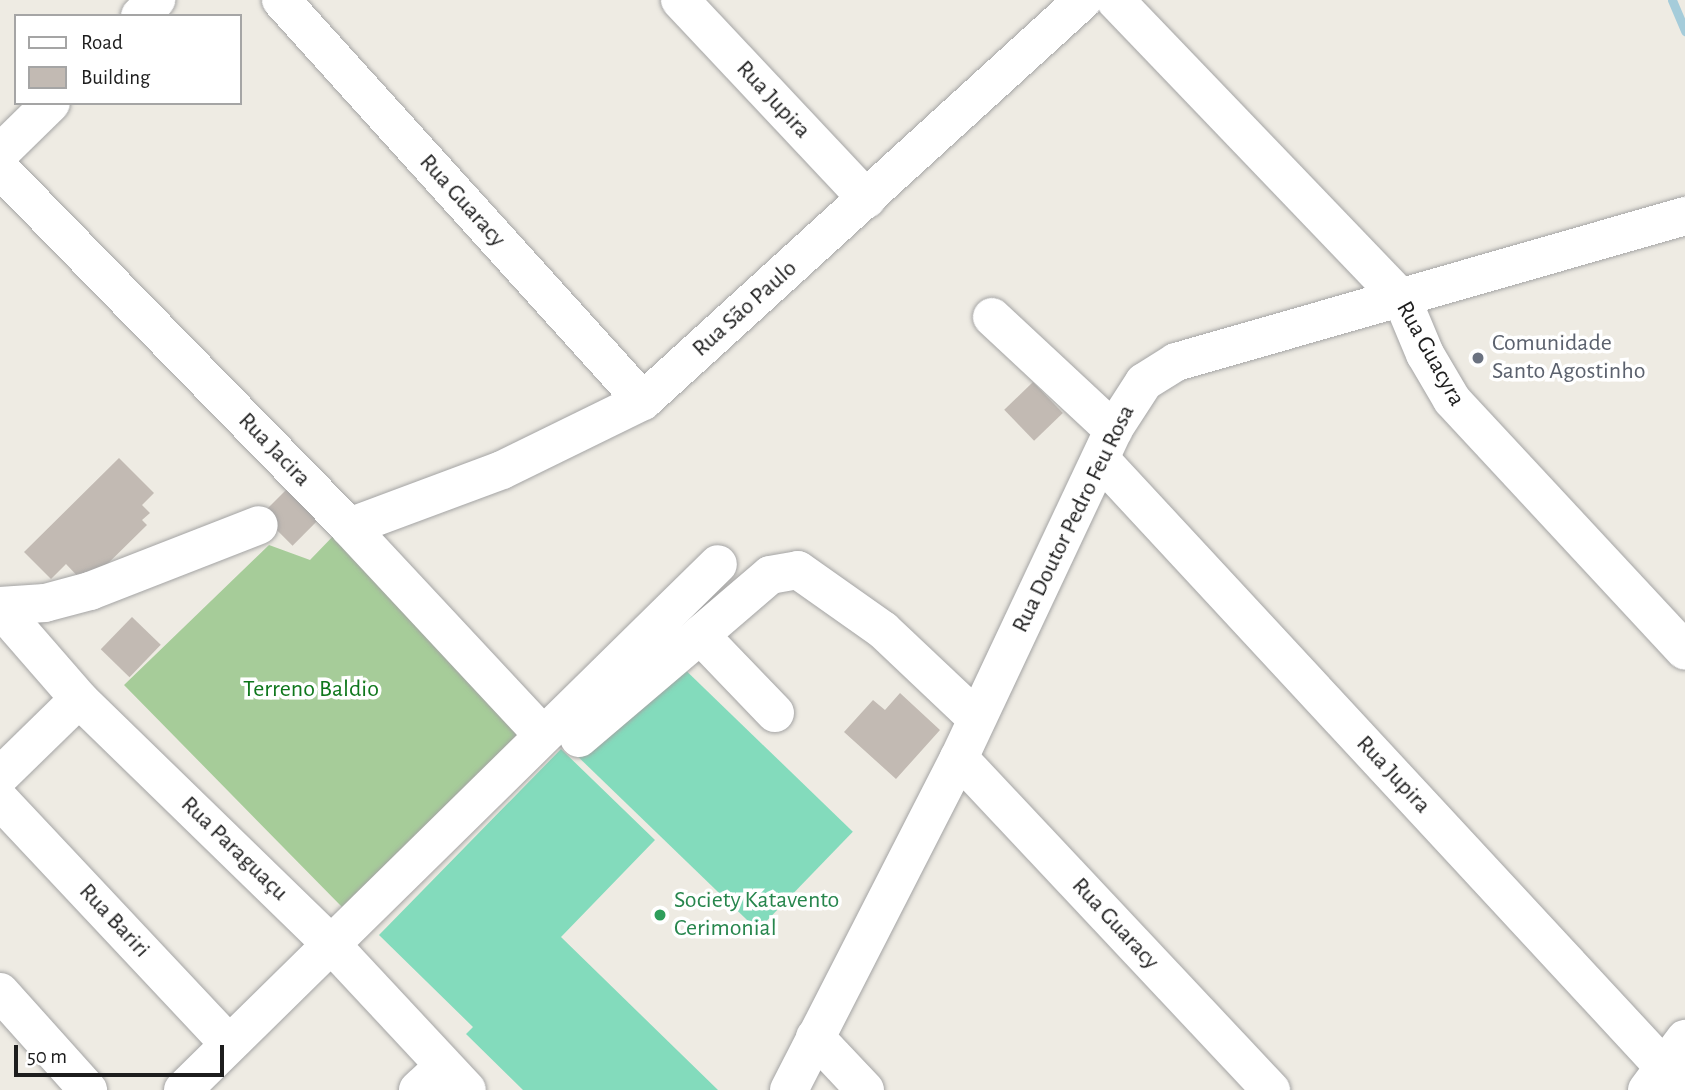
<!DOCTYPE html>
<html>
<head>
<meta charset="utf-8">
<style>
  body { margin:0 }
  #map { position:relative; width:1685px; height:1090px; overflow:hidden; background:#eeebe3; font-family:"Alegreya Sans",sans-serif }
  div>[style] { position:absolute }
  .forest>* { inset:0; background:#a6cc99 }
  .pitch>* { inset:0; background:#83dbbc; transform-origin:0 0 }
  .stream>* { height:9px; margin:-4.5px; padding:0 4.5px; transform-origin:4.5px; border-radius:4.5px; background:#a5ccda }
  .building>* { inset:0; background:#c2bab3; transform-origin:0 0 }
  .roads { filter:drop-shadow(0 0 2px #a4a4a4) drop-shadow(0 0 2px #a4a4a4) }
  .minor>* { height:38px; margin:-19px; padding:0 19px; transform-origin:19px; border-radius:19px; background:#fff }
  .dots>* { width:19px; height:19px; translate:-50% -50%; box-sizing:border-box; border:4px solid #fff; border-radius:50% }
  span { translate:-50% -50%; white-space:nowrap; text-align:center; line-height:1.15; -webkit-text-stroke:7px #fff; paint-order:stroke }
  .street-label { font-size:24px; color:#1d1d1d }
  .worship-label { font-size:24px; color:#5b616d }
  .left { translate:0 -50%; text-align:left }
  .park-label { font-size:24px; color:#0f771c }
  .leisure-label { font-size:24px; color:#27864d }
  .legend { position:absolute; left:14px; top:14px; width:228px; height:91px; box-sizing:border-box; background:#fff; border:2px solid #a5a5a5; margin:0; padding:9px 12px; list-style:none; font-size:21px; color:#1d1d1d }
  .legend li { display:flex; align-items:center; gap:14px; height:35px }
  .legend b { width:35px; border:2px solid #a5a5a5 }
  .scale { position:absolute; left:14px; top:1045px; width:210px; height:32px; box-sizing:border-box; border:4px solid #1d1d1d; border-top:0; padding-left:9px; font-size:21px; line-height:24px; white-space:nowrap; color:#1d1d1d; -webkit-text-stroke:5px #fff; paint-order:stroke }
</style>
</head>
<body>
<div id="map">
  <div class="forest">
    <div style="clip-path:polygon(338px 531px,524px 728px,342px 907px,124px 685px,269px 545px,310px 560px)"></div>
  </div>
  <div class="pitch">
    <div style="left:673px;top:658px;width:250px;height:137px;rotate:44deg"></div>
    <div style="clip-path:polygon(561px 749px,655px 840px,561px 937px,718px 1090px,523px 1090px,466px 1034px,473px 1027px,379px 935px)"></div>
  </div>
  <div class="stream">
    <div style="left:1672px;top:0;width:34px;rotate:67deg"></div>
  </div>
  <div class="building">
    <div style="left:1033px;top:382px;width:43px;height:40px;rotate:46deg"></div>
    <div style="clip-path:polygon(119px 458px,154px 493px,142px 505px,150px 513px,142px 520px,147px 525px,86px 585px,66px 564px,51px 579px,24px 552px)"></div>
    <div style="left:289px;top:487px;width:44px;height:39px;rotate:45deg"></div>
    <div style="left:132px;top:617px;width:40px;height:45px;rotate:44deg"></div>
    <div style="clip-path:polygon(900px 693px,940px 730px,896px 779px,844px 732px,873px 700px,885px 710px)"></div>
  </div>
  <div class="roads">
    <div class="minor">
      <div style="left:281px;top:0;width:540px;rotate:47.93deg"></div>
      <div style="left:680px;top:0;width:273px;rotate:46.8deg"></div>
      <div style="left:1115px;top:0;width:414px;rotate:46.2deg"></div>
      <div style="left:1402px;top:299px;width:60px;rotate:67.3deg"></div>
      <div style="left:1425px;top:354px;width:53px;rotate:59.6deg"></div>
      <div style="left:1452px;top:400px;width:342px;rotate:47.1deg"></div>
      <div style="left:140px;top:16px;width:23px;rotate:-45deg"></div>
      <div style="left:0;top:153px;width:71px;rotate:-44.4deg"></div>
      <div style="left:0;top:169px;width:500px;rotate:45.7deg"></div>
      <div style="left:349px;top:527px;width:284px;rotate:47deg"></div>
      <div style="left:992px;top:317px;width:166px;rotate:43deg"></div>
      <div style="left:1101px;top:460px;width:859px;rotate:47.17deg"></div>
      <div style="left:349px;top:527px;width:163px;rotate:-20.4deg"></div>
      <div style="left:502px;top:470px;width:157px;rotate:-26.1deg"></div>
      <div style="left:643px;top:401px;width:595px;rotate:-42.34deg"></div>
      <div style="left:0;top:606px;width:45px;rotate:-3.8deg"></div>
      <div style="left:45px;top:603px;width:47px;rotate:-14.9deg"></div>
      <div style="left:90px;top:591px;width:181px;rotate:-21.3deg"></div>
      <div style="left:0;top:608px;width:121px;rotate:49deg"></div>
      <div style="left:79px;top:699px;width:349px;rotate:44.2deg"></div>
      <div style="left:329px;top:942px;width:202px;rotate:47deg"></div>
      <div style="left:775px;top:713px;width:108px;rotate:-133.9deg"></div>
      <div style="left:700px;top:635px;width:92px;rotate:-40.6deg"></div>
      <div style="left:770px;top:575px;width:28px;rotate:-10deg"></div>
      <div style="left:798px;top:570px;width:104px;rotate:35.2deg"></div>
      <div style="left:883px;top:630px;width:129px;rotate:43.4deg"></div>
      <div style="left:579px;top:738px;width:159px;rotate:-40.4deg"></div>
      <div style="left:959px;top:758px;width:456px;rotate:46.8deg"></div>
      <div style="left:0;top:776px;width:110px;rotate:-44.3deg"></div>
      <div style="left:0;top:800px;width:333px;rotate:46.8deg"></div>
      <div style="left:0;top:992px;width:132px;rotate:48.1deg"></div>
      <div style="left:815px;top:1037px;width:73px;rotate:46.7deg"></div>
      <div style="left:183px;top:1090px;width:750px;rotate:-44.51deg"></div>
      <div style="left:418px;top:1090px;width:35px;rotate:-43deg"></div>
      <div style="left:789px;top:1090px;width:373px;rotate:-62.9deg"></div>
      <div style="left:959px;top:758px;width:362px;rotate:-64.8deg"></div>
      <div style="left:1113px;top:430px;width:57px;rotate:-57.1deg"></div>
      <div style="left:1144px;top:382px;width:38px;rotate:-32deg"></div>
      <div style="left:1176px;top:362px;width:530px;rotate:-16deg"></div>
      <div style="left:1647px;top:1090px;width:64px;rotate:-53.3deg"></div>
    </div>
  </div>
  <div class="dots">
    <div style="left:1478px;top:358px;background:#6b7280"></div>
    <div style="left:660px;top:915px;background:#2e9e5b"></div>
  </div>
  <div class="street-label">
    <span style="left:773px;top:100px;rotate:47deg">Rua Jupira</span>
    <span style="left:462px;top:201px;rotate:48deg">Rua Guaracy</span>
    <span style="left:745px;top:309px;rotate:-42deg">Rua São Paulo</span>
    <span style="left:1430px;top:354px;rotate:61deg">Rua Guacyra</span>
    <span style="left:274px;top:450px;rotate:46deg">Rua Jacira</span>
    <span style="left:1074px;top:519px;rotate:-64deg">Rua Doutor Pedro Feu Rosa</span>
    <span style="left:1393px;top:775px;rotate:47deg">Rua Jupira</span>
    <span style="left:234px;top:849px;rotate:44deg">Rua Paraguaçu</span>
    <span style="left:114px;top:921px;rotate:47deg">Rua Bariri</span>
    <span style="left:1115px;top:924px;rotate:47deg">Rua Guaracy</span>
  </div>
  <div class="worship-label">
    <span class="left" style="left:1492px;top:358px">Comunidade<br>Santo Agostinho</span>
  </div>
  <div class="park-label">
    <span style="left:311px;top:690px">Terreno Baldio</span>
  </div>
  <div class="leisure-label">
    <span class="left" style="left:674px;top:915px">Society Katavento<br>Cerimonial</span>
  </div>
  <ul class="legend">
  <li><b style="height:9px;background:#fff"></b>Road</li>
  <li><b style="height:19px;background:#c2bab3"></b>Building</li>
  </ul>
  <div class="scale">50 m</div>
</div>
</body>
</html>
